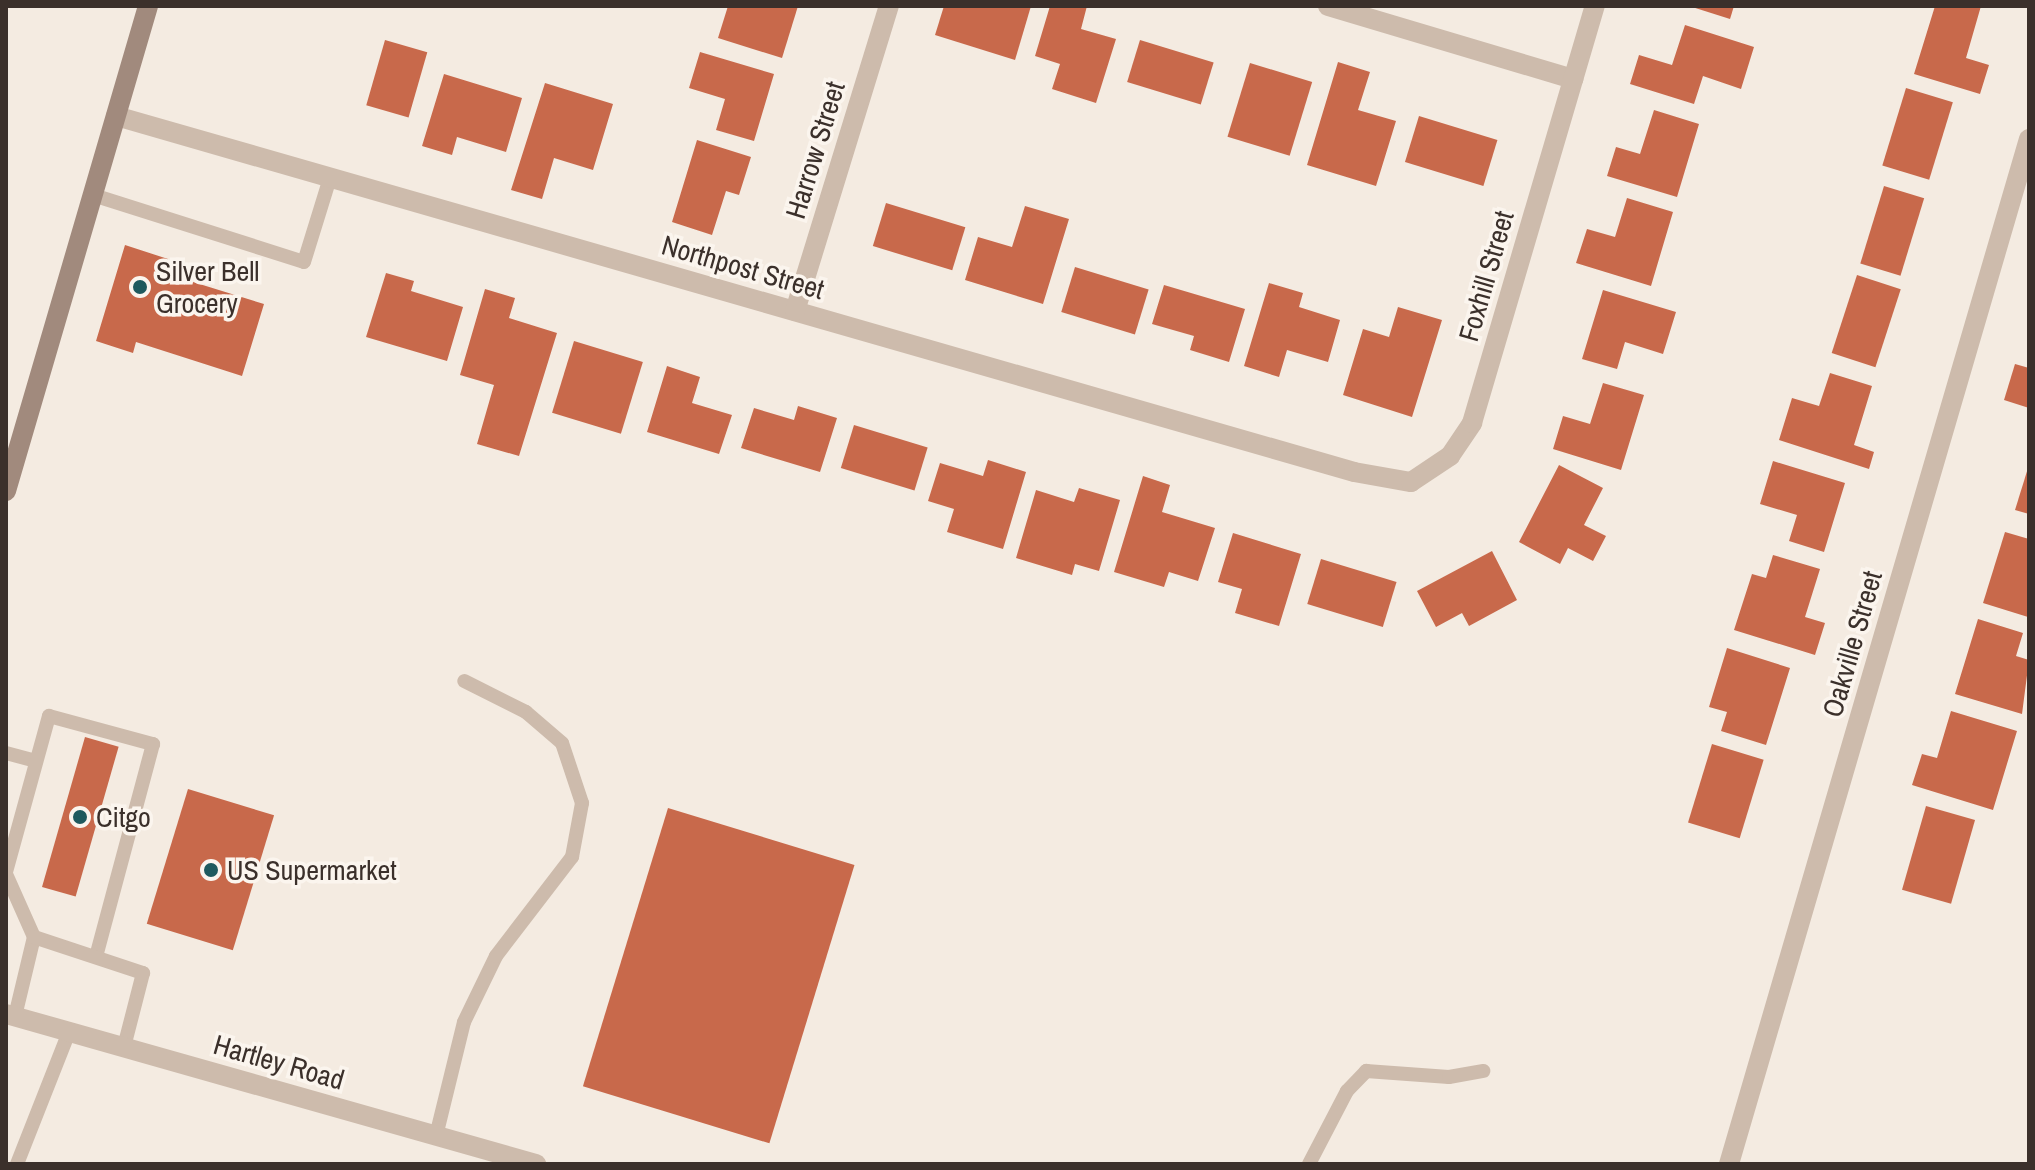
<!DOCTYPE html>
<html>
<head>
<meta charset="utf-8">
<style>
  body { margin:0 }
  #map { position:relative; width:2035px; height:1170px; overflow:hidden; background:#f4ebe1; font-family:"Archivo Narrow",sans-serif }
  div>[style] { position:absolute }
  .building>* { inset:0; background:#c8694b; transform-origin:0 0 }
  .lane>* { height:14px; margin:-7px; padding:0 7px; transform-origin:7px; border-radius:7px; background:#cdbbac }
  .street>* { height:20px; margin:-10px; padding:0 10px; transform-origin:10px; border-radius:10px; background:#cdbbac }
  .secondary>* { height:20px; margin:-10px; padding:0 10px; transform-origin:10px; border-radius:10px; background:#a18a7d }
  .dots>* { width:22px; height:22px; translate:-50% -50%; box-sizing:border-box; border:4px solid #fbf5ee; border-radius:50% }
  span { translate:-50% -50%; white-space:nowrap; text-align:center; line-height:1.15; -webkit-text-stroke:7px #fbf5ee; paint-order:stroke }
  .street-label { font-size:28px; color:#3b302b }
  .poi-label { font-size:28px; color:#3b302b }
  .left { translate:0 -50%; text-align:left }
  .frame { position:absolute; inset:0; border:8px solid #3b302b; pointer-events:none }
</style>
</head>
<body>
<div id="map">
  <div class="building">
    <div style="clip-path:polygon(728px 6px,798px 6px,782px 58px,718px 38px)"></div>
    <div style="clip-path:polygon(944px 6px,1031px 6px,1015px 60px,935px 35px)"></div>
    <div style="clip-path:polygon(1050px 6px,1087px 6px,1081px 29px,1116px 39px,1096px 103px,1052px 89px,1060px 64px,1035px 56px)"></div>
    <div style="clip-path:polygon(1689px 6px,1734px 6px,1730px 19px)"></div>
    <div style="clip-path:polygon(1935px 6px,1981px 6px,1966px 58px,1989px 65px,1980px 94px,1914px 74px)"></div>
    <div style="clip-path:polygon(1685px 25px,1754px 47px,1741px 89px,1703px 76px,1694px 104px,1630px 84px,1639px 55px,1672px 65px)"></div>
    <div style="left:385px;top:40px;width:44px;height:68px;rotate:16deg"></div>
    <div style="left:1140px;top:40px;width:77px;height:44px;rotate:17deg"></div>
    <div style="clip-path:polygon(700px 52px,774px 74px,754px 141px,716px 130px,725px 99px,689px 88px)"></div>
    <div style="clip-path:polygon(1338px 62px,1370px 72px,1358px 110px,1396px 121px,1376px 186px,1307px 165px)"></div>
    <div style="left:1250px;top:63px;width:65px;height:77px;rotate:17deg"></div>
    <div style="clip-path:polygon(444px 74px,522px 98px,506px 152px,457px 137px,452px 155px,422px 146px)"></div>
    <div style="clip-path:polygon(545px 83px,613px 104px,593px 170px,554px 158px,542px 199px,511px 190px)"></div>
    <div style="left:1906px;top:88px;width:49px;height:81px;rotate:17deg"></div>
    <div style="clip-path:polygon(1654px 110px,1699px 124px,1677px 197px,1607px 176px,1616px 147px,1640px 154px)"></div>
    <div style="left:1419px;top:116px;width:82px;height:48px;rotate:17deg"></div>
    <div style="clip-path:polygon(697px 140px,751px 157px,739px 195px,726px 191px,712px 235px,672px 222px)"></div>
    <div style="left:1884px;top:186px;width:42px;height:81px;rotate:17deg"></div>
    <div style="clip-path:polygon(1627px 198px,1673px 212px,1651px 286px,1576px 263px,1587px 229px,1615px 237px)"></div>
    <div style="left:886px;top:203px;width:83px;height:45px;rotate:17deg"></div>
    <div style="clip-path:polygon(1025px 206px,1069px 219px,1043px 304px,965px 280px,978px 237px,1012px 247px)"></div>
    <div style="clip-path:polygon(125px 245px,168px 259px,164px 273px,264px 304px,242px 376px,136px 342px,133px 353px,96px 341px)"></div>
    <div style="left:1075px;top:267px;width:77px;height:47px;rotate:17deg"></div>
    <div style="clip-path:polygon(386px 273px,414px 281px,411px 291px,463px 307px,447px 361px,366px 337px)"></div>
    <div style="left:1857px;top:275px;width:46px;height:82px;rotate:18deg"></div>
    <div style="clip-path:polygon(1269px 283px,1303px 293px,1299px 307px,1340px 320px,1328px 362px,1287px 350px,1279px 377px,1244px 366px)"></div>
    <div style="clip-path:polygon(1164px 285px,1245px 309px,1229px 362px,1190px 350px,1194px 336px,1152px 324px)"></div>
    <div style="clip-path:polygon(485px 289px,515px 298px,509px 318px,557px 333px,519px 456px,477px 444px,494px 385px,460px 375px)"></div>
    <div style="clip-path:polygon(1603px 290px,1676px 312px,1663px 354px,1625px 342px,1617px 369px,1582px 359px)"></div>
    <div style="clip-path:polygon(1398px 307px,1442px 320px,1412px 417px,1343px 395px,1363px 329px,1389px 337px)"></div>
    <div style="left:574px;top:341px;width:72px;height:75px;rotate:17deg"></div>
    <div style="clip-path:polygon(2015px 364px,2029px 368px,2029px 408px,2004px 400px)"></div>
    <div style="clip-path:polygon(667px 366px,700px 377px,692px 403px,732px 415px,719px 454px,647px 432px)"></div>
    <div style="clip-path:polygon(1830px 373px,1872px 386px,1854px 445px,1874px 452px,1869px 469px,1779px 440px,1792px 398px,1819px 406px)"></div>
    <div style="clip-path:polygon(1603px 383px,1644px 395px,1621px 470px,1553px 449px,1563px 416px,1590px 424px)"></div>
    <div style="clip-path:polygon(798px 406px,837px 418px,820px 472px,741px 448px,754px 408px,794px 420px)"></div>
    <div style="left:854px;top:425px;width:77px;height:45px;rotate:17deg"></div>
    <div style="clip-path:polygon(988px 460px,1026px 472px,1003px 549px,947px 532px,954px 509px,928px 501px,940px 463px,983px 476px)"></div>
    <div style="clip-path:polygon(1773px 461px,1845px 483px,1824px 552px,1789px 541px,1797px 515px,1760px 504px)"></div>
    <div style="clip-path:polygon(1559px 465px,1603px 488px,1584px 525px,1606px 536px,1593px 561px,1568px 548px,1560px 564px,1519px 542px)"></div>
    <div style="clip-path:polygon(2028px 468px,2029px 468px,2029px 514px,2015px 510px)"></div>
    <div style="clip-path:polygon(1143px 476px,1170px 485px,1162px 512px,1215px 528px,1198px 581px,1169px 572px,1164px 587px,1114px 572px)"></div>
    <div style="clip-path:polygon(1079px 488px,1120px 500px,1099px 571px,1075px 564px,1072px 575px,1016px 558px,1036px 490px,1074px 502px)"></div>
    <div style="clip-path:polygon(2005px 532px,2029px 539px,2028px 617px,1983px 603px)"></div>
    <div style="clip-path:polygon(1233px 533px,1301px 554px,1279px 626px,1235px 613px,1242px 589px,1218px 582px)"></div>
    <div style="clip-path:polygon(1492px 551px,1517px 600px,1469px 626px,1462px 613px,1436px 627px,1417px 591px)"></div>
    <div style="clip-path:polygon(1773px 555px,1820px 569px,1805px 617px,1825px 623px,1815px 655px,1734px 630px,1752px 574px,1766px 578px)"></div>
    <div style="left:1321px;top:559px;width:79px;height:47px;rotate:17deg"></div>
    <div style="clip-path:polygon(1978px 619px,2023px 633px,2016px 656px,2029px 660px,2022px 714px,1955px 694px)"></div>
    <div style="clip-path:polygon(1727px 648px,1790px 668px,1766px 745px,1721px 731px,1727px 712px,1709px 707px)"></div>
    <div style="clip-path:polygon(1951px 711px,2017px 731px,1993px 810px,1912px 785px,1922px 754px,1937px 758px)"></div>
    <div style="left:85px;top:737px;width:35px;height:156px;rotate:16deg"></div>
    <div style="left:1712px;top:744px;width:54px;height:82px;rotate:17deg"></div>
    <div style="left:188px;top:789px;width:90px;height:141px;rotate:17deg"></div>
    <div style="left:1926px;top:806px;width:51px;height:87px;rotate:16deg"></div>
    <div style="left:668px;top:808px;width:195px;height:291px;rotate:17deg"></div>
  </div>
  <div class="lane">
    <div style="left:93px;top:195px;width:221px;rotate:17.6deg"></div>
    <div style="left:304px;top:262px;width:88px;rotate:-72.8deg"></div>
    <div style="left:6px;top:753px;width:31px;rotate:15deg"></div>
    <div style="left:6px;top:872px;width:162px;rotate:-74.6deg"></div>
    <div style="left:49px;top:716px;width:108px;rotate:15.1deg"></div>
    <div style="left:153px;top:744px;width:220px;rotate:105deg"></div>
    <div style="left:6px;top:874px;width:69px;rotate:66deg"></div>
    <div style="left:34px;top:937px;width:81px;rotate:103.5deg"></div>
    <div style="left:34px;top:937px;width:115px;rotate:18.3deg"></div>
    <div style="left:143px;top:973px;width:76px;rotate:104.4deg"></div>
    <div style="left:436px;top:1136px;width:117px;rotate:-76.2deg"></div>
    <div style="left:464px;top:1022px;width:73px;rotate:-64.1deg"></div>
    <div style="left:496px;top:956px;width:125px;rotate:-52.5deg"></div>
    <div style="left:572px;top:857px;width:55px;rotate:-79.5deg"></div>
    <div style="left:582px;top:803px;width:63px;rotate:-108.4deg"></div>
    <div style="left:562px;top:743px;width:48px;rotate:-139.3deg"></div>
    <div style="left:526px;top:712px;width:69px;rotate:-153.4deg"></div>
    <div style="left:17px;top:1164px;width:142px;rotate:-68.5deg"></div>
    <div style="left:1309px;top:1164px;width:82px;rotate:-62.5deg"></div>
    <div style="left:1347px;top:1091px;width:28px;rotate:-46deg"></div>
    <div style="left:1366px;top:1071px;width:83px;rotate:4.1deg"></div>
    <div style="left:1449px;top:1077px;width:35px;rotate:-10deg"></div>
  </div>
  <div class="street">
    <div style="left:1328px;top:6px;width:256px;rotate:16.6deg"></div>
    <div style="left:116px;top:116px;width:1288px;rotate:16.04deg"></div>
    <div style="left:1354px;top:472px;width:58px;rotate:10deg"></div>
    <div style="left:1411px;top:482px;width:47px;rotate:-33.7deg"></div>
    <div style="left:1450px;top:456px;width:40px;rotate:-56deg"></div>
    <div style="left:1472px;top:423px;width:435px;rotate:-73.6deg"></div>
    <div style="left:795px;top:311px;width:319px;rotate:-72.9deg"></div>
    <div style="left:6px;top:1014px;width:551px;rotate:15.8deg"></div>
    <div style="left:1729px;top:1164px;width:1068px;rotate:-73.69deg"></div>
  </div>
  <div class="secondary">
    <div style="left:6px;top:491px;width:505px;rotate:-73.68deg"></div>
  </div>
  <div class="dots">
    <div style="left:140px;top:287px;background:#1f5a5e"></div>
    <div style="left:80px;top:817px;background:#1f5a5e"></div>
    <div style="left:211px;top:870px;background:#1f5a5e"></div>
  </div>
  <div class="street-label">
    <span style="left:815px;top:150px;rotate:-73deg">Harrow Street</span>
    <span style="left:743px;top:267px;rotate:16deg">Northpost Street</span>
    <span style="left:1486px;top:276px;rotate:-74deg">Foxhill Street</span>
    <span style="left:1852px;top:644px;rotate:-74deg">Oakville Street</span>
    <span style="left:279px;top:1062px;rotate:16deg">Hartley Road</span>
  </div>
  <div class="poi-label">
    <span class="left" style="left:156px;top:287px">Silver Bell<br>Grocery</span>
    <span class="left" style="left:96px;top:817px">Citgo</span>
    <span class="left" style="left:227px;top:870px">US Supermarket</span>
  </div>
  <div class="frame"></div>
</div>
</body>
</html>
